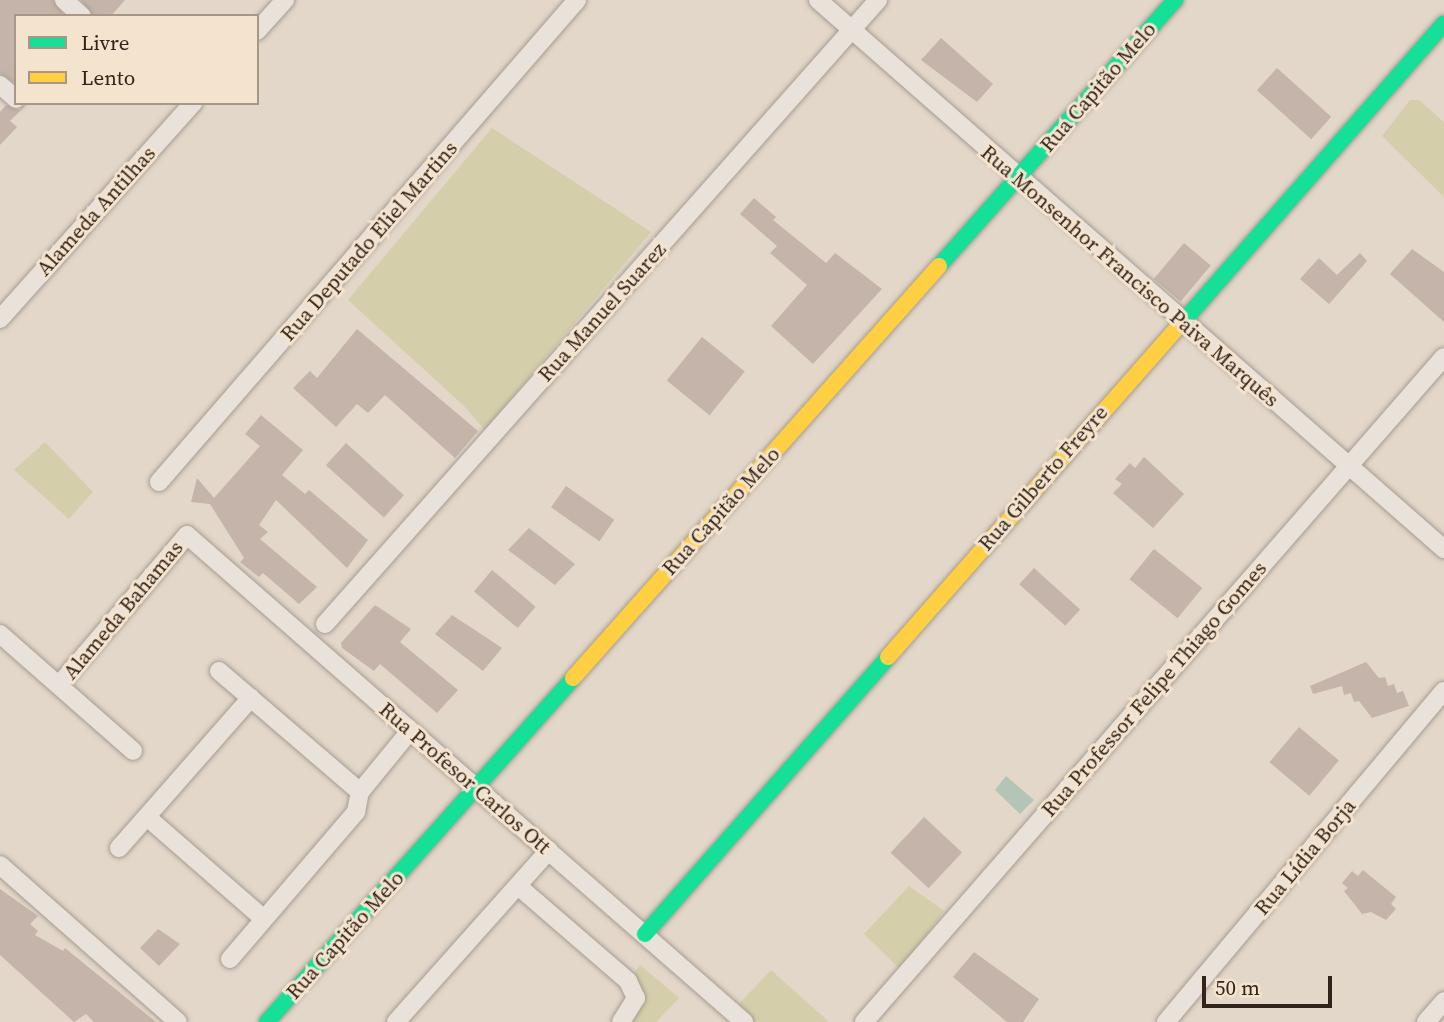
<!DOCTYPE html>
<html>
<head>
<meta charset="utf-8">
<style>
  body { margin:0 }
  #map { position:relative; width:1444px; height:1022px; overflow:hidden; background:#e2d7c8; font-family:"Source Serif 4",serif }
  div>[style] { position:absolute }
  .green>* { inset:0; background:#d4cfaa }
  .water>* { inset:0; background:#b4c5b8 }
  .building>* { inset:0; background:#c5b4a9; transform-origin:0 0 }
  .roads { filter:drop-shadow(0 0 2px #a69c92) drop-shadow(0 0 2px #a69c92) }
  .street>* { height:18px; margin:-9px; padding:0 9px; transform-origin:9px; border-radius:9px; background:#e9e2da }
  .fast>* { height:16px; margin:-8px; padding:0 8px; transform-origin:8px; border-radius:8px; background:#16e098 }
  .slow>* { height:16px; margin:-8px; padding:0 8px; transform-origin:8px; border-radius:8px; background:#ffcf43 }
  span { translate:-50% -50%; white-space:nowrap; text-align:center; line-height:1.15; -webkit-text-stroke:6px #f4e3cd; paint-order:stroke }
  .street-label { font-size:21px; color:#33241b }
  .legend { position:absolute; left:14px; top:14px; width:245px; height:91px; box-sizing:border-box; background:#f4e3cd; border:2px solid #a79786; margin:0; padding:9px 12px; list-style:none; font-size:21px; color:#33241b }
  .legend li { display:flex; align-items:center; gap:14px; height:35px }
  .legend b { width:35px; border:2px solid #a79786 }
  .scale { position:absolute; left:1202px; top:976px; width:130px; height:32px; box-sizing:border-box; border:4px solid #33241b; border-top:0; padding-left:9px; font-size:21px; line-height:24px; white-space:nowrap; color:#33241b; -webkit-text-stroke:5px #f4e3cd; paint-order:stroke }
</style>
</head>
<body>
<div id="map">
  <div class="green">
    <div style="clip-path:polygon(1410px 100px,1419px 100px,1444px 122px,1444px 197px,1382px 136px)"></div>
    <div style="clip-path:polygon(492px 128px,651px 232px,485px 430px,464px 406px,348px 300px)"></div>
    <div style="clip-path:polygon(45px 442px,93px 492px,69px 519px,14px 470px)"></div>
    <div style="clip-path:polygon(909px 886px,944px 911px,901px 970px,864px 934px)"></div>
    <div style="clip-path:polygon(640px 965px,679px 998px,656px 1022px,626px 1022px,632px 976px)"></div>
    <div style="clip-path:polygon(771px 970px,829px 1022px,752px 1022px,735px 1008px)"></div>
  </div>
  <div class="water">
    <div style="clip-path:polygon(1006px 776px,1034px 800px,1020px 814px,995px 790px)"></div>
  </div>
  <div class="building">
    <div style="clip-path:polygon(0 0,53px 0,65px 16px,16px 16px,16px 84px,0 74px)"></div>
    <div style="clip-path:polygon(81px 0,125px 0,111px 16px,93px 16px)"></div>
    <div style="clip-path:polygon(941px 38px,993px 84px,977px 102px,921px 60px)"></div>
    <div style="left:1277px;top:68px;width:73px;height:30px;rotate:42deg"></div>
    <div style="clip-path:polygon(28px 103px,10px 121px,17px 127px,0 145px,0 112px,6px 105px,19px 110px)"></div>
    <div style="clip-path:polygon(754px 198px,776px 217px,773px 220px,826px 263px,835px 253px,882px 289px,813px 364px,771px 326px,807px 285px,770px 253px,777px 246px,740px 214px)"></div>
    <div style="left:1184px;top:243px;width:35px;height:47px;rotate:40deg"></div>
    <div style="clip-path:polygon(1412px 249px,1444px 272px,1444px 322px,1390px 274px)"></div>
    <div style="clip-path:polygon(1360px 253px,1367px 261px,1329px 304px,1300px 279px,1319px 258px,1337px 275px)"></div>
    <div style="clip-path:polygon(357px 329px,478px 431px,455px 458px,385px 395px,368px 413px,357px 404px,336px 427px,293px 388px,310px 371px,317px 378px)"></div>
    <div style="left:702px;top:337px;width:55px;height:56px;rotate:39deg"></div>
    <div style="clip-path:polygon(261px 415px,303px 450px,282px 475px,305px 494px,309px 490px,368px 540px,347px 568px,276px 500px,259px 525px,268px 532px,260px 539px,317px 587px,299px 604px,263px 573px,259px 577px,240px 562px,244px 558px,210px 504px,191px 502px,197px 478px,214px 498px,260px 446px,245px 434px)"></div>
    <div style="left:346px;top:443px;width:78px;height:30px;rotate:42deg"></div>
    <div style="clip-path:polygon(1144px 457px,1184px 494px,1153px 528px,1113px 493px,1122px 484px,1115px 479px,1130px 463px,1135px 468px)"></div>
    <div style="left:566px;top:486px;width:59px;height:26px;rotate:35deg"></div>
    <div style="clip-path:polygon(529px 528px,575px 564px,555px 585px,508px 550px)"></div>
    <div style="left:1154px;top:549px;width:62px;height:39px;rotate:39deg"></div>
    <div style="left:1034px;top:568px;width:62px;height:22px;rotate:42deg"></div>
    <div style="left:492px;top:570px;width:57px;height:28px;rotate:40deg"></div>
    <div style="clip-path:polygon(375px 605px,411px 629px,400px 642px,458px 690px,437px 713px,380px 664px,374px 671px,342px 648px,341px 643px)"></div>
    <div style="clip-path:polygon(452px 615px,502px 648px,483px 671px,435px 634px)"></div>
    <div style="clip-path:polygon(1366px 662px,1379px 678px,1385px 677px,1388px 686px,1394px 684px,1397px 693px,1403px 691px,1409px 706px,1372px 718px,1359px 701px,1354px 702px,1351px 693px,1344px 695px,1342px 686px,1313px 694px,1310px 686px)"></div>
    <div style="left:1299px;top:727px;width:52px;height:46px;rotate:40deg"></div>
    <div style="left:924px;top:817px;width:52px;height:49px;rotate:43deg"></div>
    <div style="clip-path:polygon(1363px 870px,1396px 897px,1391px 904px,1396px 909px,1386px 920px,1371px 912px,1362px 914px,1344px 891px,1348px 888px,1342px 883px,1352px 871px,1358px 876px)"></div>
    <div style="clip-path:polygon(0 889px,38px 916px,30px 924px,38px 931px,35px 935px,63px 951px,65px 948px,156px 1022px,94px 1022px,86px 1014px,74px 1022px,0 955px)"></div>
    <div style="clip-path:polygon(158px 929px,180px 944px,159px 966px,140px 948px)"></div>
    <div style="clip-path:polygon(974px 952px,1039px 999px,1023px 1022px,1007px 1022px,953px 977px)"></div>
  </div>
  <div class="roads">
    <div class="street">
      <div style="left:64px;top:0;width:24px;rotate:42deg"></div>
      <div style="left:818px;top:0;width:833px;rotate:41.25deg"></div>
      <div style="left:257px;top:31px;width:42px;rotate:-47.9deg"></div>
      <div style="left:0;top:85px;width:21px;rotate:41deg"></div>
      <div style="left:0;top:319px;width:290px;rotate:-48.2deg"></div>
      <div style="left:159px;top:482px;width:638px;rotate:-49.07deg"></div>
      <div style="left:325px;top:624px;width:834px;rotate:-48.45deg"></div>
      <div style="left:0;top:634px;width:177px;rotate:41.3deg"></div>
      <div style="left:219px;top:671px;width:186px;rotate:40.6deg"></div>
      <div style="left:59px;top:685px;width:197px;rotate:-49.5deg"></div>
      <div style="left:187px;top:535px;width:740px;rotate:41.16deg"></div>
      <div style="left:147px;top:817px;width:155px;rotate:41.1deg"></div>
      <div style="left:119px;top:848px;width:200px;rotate:-48.7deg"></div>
      <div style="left:0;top:865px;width:237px;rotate:41.4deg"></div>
      <div style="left:518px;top:886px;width:145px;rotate:40.8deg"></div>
      <div style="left:628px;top:981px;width:19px;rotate:65deg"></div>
      <div style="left:636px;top:998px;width:28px;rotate:122deg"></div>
      <div style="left:230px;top:959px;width:194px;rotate:-49.4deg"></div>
      <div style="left:356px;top:812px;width:20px;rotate:-79deg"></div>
      <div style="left:360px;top:792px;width:79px;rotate:-50.7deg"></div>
      <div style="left:396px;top:1022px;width:230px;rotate:-48.3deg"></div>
      <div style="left:864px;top:1022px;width:882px;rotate:-48.91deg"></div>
      <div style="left:1166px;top:1022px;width:432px;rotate:-50deg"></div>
      <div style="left:1426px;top:1022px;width:28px;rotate:-49deg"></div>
    </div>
    <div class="fast">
      <div style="left:939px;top:266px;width:356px;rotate:-48.4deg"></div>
      <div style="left:1181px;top:324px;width:399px;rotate:-48.8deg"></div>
      <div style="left:645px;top:934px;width:368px;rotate:-48.7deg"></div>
      <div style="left:267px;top:1022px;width:460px;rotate:-48.3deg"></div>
    </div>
    <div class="slow">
      <div style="left:888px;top:657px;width:444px;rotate:-48.7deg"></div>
      <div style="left:573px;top:678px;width:551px;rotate:-48.38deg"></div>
    </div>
  </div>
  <div class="street-label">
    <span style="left:1098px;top:87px;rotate:-49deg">Rua Capitão Melo</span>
    <span style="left:96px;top:211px;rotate:-48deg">Alameda Antilhas</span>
    <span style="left:369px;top:241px;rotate:-49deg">Rua Deputado Eliel Martins</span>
    <span style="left:1130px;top:276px;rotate:41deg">Rua Monsenhor Francisco Paiva Marquês</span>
    <span style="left:602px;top:312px;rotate:-48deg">Rua Manuel Suarez</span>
    <span style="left:1043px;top:478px;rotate:-49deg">Rua Gilberto Freyre</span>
    <span style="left:721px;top:511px;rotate:-48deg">Rua Capitão Melo</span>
    <span style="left:123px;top:610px;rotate:-50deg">Alameda Bahamas</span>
    <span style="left:1154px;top:689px;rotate:-49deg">Rua Professor Felipe Thiago Gomes</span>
    <span style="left:465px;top:778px;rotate:41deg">Rua Profesor Carlos Ott</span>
    <span style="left:1305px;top:857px;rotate:-50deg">Rua Lídia Borja</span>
    <span style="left:345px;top:935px;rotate:-48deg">Rua Capitão Melo</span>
  </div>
  <ul class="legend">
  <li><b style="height:9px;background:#16e098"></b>Livre</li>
  <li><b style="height:9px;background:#ffcf43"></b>Lento</li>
  </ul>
  <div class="scale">50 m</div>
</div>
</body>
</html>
